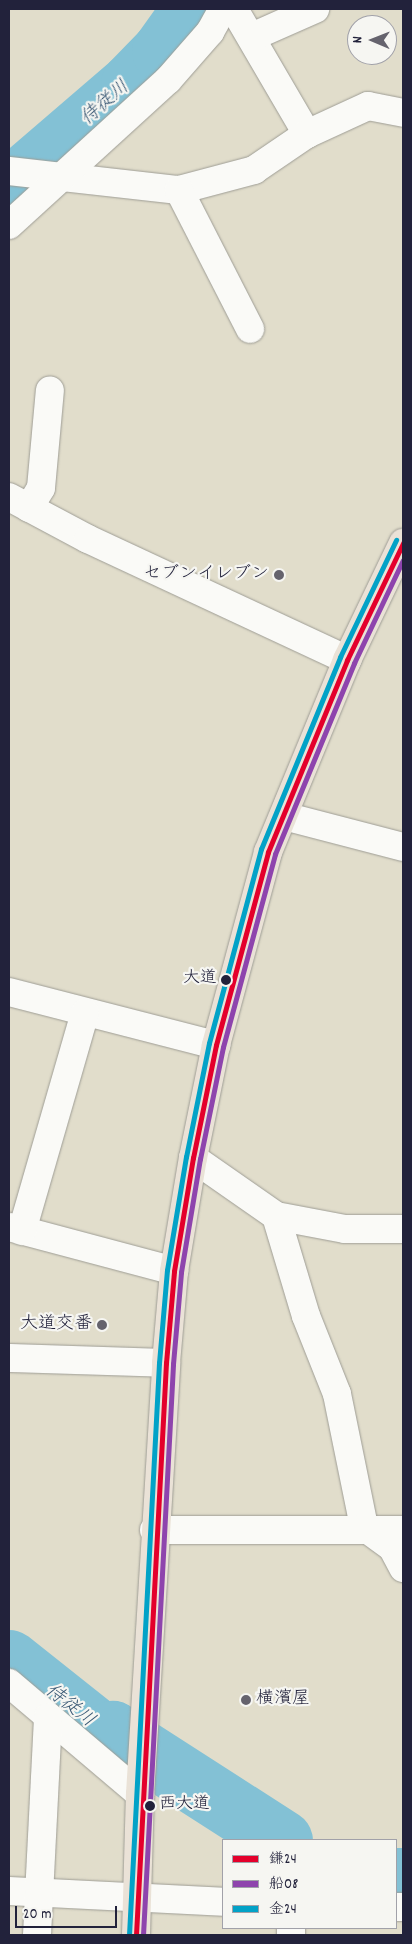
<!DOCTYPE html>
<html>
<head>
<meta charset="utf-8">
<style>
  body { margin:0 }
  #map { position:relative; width:412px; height:1944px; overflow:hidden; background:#e1ddcb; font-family:Dekko,"Klee One",sans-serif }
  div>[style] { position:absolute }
  .river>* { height:61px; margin:-30.5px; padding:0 30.5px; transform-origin:30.5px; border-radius:30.5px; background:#83c1d5 }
  .roads { filter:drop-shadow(0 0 1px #9e9d95) drop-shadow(0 0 1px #9e9d95) }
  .minor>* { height:28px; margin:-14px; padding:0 14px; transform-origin:14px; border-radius:14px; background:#fafaf7 }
  .major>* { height:28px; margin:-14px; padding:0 14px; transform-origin:14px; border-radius:14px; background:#eae2d7 }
  .bus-1>* { height:5px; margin:-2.5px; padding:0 2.5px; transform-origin:2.5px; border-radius:2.5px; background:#e4002b }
  .bus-2>* { height:5px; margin:-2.5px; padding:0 2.5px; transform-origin:2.5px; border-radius:2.5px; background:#8e44ad }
  .bus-3>* { height:5px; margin:-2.5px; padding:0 2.5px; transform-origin:2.5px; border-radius:2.5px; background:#02a2c7 }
  .dots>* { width:14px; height:14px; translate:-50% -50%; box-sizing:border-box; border:2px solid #f6f6f2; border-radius:50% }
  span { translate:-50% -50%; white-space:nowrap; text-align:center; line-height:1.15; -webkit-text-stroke:4.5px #f6f6f2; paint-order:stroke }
  .bus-label { font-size:17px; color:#22223b }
  .right { translate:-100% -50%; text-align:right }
  .left { translate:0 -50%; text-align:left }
  .poi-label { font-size:18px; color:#22223b }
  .water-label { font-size:19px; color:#365572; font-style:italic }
  .frame { position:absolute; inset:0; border:10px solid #22223b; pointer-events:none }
  .legend { position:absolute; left:222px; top:1839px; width:175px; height:90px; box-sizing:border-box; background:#f6f6f2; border:1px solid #a1a1a9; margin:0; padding:6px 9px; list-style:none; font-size:15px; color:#22223b }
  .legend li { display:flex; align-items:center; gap:10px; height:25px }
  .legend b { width:25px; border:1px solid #a1a1a9 }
  .north { position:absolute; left:347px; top:15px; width:50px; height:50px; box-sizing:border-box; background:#f6f6f2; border:1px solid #a1a1a9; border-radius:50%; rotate:271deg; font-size:14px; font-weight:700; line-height:20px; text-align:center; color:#22223b }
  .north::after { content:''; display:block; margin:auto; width:18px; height:22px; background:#65636d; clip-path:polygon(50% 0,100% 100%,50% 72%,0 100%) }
  .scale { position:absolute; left:15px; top:1906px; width:102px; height:22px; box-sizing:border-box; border:2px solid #22223b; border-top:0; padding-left:6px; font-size:15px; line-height:18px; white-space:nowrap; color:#22223b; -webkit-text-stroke:4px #f6f6f2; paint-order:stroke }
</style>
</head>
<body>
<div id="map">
  <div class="river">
    <div style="left:9px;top:188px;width:161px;rotate:-40.7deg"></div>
    <div style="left:131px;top:83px;width:45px;rotate:-45.9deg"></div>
    <div style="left:162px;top:51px;width:52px;rotate:-54.5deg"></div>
    <div style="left:9px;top:1660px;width:122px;rotate:38.4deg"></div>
    <div style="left:105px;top:1736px;width:9px;rotate:-36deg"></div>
    <div style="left:112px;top:1731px;width:202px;rotate:32.7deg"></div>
    <div style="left:396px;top:1878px;width:7px"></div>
  </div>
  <div class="roads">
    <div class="minor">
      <div style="left:234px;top:9px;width:145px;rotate:59.7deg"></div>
      <div style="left:254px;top:36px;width:67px;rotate:-23.9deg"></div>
      <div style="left:9px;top:171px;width:171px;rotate:6.4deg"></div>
      <div style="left:179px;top:190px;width:78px;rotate:-14.9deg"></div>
      <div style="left:254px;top:170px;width:64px;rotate:-34.2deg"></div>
      <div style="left:307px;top:134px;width:67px;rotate:-24.7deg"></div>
      <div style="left:368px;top:106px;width:36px;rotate:11deg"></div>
      <div style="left:179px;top:190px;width:156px;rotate:62.9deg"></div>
      <div style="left:9px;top:225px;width:215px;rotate:-42.4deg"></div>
      <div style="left:168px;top:80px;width:64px;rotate:-48.8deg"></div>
      <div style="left:210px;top:32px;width:26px;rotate:-61deg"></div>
      <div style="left:9px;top:497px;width:89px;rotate:28deg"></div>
      <div style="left:88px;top:539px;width:286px;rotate:25deg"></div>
      <div style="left:29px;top:508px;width:23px;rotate:-59deg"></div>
      <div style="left:41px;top:488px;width:98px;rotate:-84.8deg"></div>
      <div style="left:284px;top:816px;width:123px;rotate:14.6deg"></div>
      <div style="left:9px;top:992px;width:214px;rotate:14.4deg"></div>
      <div style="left:193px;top:1158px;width:101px;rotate:34.9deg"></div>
      <div style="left:276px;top:1216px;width:70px;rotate:10.7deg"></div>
      <div style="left:345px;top:1229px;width:58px"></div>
      <div style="left:276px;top:1216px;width:104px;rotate:73.3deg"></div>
      <div style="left:306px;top:1316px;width:84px;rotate:68.3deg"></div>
      <div style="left:337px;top:1394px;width:136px;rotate:78.5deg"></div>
      <div style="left:364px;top:1527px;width:34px;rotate:36deg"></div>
      <div style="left:392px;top:1547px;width:24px;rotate:62deg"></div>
      <div style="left:9px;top:1227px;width:171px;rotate:14.9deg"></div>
      <div style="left:22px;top:1231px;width:227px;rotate:-73.9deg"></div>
      <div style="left:9px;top:1358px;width:157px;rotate:1.8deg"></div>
      <div style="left:154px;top:1530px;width:249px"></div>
      <div style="left:9px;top:1683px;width:172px;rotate:40.3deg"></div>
      <div style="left:9px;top:1891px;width:214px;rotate:2.9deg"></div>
      <div style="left:396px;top:1907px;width:7px"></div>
      <div style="left:37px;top:1935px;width:218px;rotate:-87.1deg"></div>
      <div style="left:291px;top:1935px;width:7px;rotate:-90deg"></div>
    </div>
    <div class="major">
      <div style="left:136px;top:1935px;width:141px;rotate:-88.4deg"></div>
      <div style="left:140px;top:1794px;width:432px;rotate:-86.5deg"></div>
      <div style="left:166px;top:1363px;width:92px;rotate:-85deg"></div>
      <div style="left:174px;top:1271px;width:115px;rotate:-80.5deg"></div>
      <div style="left:193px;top:1158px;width:115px;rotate:-78.5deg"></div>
      <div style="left:216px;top:1045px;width:200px;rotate:-74.9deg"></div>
      <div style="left:268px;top:852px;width:208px;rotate:-67.6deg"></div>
      <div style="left:347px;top:660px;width:130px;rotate:-64.4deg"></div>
    </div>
  </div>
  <div class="bus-1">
    <div style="left:136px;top:1935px;width:573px;rotate:-87deg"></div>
    <div style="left:166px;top:1363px;width:92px;rotate:-85deg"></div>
    <div style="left:174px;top:1271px;width:115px;rotate:-80.5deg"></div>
    <div style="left:193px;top:1158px;width:115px;rotate:-78.5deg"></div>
    <div style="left:216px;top:1045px;width:200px;rotate:-74.9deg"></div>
    <div style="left:268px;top:852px;width:208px;rotate:-67.6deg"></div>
    <div style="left:347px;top:660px;width:130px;rotate:-64.4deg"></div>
  </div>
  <div class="bus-2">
    <div style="left:143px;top:1935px;width:572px;rotate:-86.99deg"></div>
    <div style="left:173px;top:1364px;width:92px;rotate:-85deg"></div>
    <div style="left:181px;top:1272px;width:115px;rotate:-80.5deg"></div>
    <div style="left:200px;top:1159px;width:114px;rotate:-78.4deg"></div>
    <div style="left:223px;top:1047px;width:200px;rotate:-74.9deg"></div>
    <div style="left:275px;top:854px;width:207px;rotate:-67.5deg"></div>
    <div style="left:354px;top:663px;width:114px;rotate:-64.6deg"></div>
  </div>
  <div class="bus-3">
    <div style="left:129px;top:1935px;width:573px;rotate:-87deg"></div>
    <div style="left:159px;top:1363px;width:93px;rotate:-85.1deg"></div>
    <div style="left:167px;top:1270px;width:115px;rotate:-80.5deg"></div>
    <div style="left:186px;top:1157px;width:116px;rotate:-78.6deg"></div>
    <div style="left:209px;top:1043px;width:201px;rotate:-75deg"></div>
    <div style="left:261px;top:849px;width:208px;rotate:-67.6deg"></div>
    <div style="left:340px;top:657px;width:130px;rotate:-64.4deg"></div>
  </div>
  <div class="dots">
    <div style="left:279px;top:575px;background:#65636d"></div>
    <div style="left:226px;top:980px;background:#22223b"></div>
    <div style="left:102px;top:1325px;background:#65636d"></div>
    <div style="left:246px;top:1700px;background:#65636d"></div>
    <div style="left:150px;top:1806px;background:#22223b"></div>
  </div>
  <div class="bus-label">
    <span class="right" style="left:217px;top:980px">大道</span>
    <span class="left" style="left:159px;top:1806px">西大道</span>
  </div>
  <div class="poi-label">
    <span class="right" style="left:269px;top:575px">セブンイレブン</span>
    <span class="right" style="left:92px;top:1325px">大道交番</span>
    <span class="left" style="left:256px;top:1700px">横濱屋</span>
  </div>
  <div class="water-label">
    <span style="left:106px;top:104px;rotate:-41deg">侍従川</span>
    <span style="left:69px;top:1707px;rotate:38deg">侍従川</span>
  </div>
  <div class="frame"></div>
  <ul class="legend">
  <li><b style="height:6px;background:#e4002b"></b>鎌24</li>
  <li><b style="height:6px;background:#8e44ad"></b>船08</li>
  <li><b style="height:6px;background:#02a2c7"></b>金24</li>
  </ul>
  <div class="north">N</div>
  <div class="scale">20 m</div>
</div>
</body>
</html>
